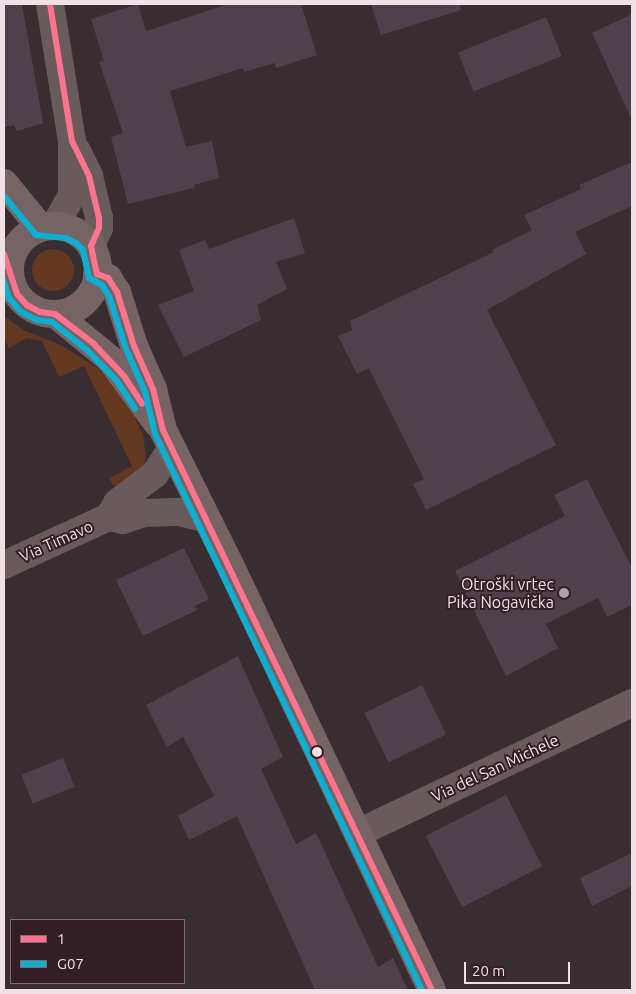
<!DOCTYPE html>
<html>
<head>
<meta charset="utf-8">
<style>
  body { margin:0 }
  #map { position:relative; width:636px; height:994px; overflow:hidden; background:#382d31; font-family:Ubuntu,sans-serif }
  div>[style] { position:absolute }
  .green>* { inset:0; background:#623821 }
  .round { border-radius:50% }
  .building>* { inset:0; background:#4f414b; transform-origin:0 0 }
  .street>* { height:28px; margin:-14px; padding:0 14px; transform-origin:14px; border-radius:14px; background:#695a5b }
  .secondary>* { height:28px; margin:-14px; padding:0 14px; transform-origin:14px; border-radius:14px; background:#766363 }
  .secondary>.ring { margin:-14px; padding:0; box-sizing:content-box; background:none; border:28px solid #766363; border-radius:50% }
  .bus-1>* { height:6px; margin:-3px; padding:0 3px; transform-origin:3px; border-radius:3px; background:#fc738d }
  .bus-2>* { height:6px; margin:-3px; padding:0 3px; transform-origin:3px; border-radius:3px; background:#0dafd3 }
  .dots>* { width:14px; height:14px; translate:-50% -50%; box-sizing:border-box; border:2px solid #331e26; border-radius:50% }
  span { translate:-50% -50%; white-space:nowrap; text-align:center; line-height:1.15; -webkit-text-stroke:4px #331e26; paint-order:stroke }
  .street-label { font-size:16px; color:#efe1e5 }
  .poi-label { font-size:16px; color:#efe1e5 }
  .right { translate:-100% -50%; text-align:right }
  .frame { position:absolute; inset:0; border:5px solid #efe1e5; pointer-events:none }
  .legend { position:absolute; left:10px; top:919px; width:175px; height:65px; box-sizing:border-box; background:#331e26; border:1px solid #7e6c72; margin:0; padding:6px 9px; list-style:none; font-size:15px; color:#efe1e5 }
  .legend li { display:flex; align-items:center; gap:10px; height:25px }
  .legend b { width:25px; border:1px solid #7e6c72 }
  .scale { position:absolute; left:464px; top:962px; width:106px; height:22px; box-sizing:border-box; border:2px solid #efe1e5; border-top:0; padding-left:6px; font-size:15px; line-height:18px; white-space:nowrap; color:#efe1e5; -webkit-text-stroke:4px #331e26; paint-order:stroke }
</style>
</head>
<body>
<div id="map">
  <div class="green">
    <div class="round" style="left:32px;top:249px;width:42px;height:42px"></div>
    <div style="clip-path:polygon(4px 316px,23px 330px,61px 345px,98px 368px,129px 404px,143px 435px,146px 457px,144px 466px,121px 487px,113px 485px,109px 478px,132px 466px,84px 366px,59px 377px,42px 341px,27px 338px,9px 348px,4px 338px)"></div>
  </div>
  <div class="building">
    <div style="clip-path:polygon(4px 4px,22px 4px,43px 123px,17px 131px,14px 125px,4px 127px)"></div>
    <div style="clip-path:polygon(138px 4px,146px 31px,228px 4px,301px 4px,317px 55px,276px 68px,275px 63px,244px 72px,243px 68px,170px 91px,186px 147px,212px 141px,219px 178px,194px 185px,194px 188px,128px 204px,111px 137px,123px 133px,99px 62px,104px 61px,91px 19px)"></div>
    <div style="clip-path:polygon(371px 4px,460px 4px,461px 10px,381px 35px)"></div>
    <div style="clip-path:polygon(632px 14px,632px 120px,592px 33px)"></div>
    <div style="left:546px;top:17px;width:42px;height:95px;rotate:68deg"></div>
    <div style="clip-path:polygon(632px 162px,632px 206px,575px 232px,586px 254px,487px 310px,556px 445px,426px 510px,413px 484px,424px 479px,369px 368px,357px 374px,338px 336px,352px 330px,350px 321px,494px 252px,492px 250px,532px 230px,524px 215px,581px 189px,579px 185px)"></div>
    <div style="clip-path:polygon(294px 218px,305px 253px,276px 262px,287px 289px,257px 305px,261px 320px,184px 357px,158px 305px,194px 291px,179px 250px,205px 240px,209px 249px)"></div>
    <div style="clip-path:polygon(587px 479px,632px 568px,632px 605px,607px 617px,598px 598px,546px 624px,558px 648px,506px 676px,455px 571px,565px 516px,554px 495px)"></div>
    <div style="clip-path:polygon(184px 548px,209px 599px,195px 606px,197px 610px,143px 636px,116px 580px)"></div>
    <div style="clip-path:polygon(238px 656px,283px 757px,261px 769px,296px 844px,316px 833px,378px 967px,393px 958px,408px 990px,315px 990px,237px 816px,189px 840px,178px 816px,214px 796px,183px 737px,167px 747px,146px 705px)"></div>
    <div style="left:422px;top:685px;width:55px;height:64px;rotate:64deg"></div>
    <div style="left:63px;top:758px;width:31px;height:45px;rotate:68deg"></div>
    <div style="left:506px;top:795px;width:80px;height:90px;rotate:63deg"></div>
    <div style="clip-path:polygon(632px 853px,632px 886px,592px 906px,580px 878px)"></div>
  </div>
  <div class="street">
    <div style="left:50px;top:4px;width:139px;rotate:80.9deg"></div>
    <div style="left:72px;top:141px;width:54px;rotate:90deg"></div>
    <div style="left:72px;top:195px;width:35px;rotate:119deg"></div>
    <div style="left:77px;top:151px;width:28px;rotate:64deg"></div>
    <div style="left:89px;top:176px;width:43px;rotate:76.6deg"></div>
    <div style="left:99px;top:218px;width:10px;rotate:90deg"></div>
    <div style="left:99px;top:228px;width:20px;rotate:114deg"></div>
    <div style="left:109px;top:517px;width:14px;rotate:12deg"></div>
    <div style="left:123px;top:520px;width:22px;rotate:-18deg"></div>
    <div style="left:144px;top:513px;width:35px;rotate:-2deg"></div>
    <div style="left:179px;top:512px;width:29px;rotate:14deg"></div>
    <div style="left:4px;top:565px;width:115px;rotate:-24.6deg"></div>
    <div style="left:109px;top:517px;width:16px;rotate:-60deg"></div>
    <div style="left:117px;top:503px;width:48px;rotate:-37.3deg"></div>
    <div style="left:155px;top:474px;width:31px;rotate:-57deg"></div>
    <div style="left:358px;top:833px;width:303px;rotate:-25.4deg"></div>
  </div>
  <div class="secondary">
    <div style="left:4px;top:183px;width:58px;rotate:50.6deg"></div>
    <div class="ring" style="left:10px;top:226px;width:60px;height:60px"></div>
    <div style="left:97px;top:274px;width:12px;rotate:20deg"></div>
    <div style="left:108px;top:278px;width:17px;rotate:57deg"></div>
    <div style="left:117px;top:292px;width:57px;rotate:72.5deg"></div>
    <div style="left:134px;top:346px;width:47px;rotate:66.2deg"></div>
    <div style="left:153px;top:389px;width:42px;rotate:76.3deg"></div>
    <div style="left:163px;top:430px;width:153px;rotate:63.6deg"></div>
    <div style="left:231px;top:567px;width:468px;rotate:64.6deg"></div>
    <div style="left:55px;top:314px;width:71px;rotate:39.3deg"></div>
    <div style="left:110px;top:359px;width:79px;rotate:53.7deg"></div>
  </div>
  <div class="bus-1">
    <div style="left:50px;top:4px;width:139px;rotate:80.9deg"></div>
    <div style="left:72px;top:141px;width:39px;rotate:64deg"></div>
    <div style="left:89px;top:176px;width:43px;rotate:76.6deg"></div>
    <div style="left:99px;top:218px;width:10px;rotate:90deg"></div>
    <div style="left:99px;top:228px;width:20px;rotate:114deg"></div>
    <div style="left:91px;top:246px;width:29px;rotate:78deg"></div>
    <div style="left:97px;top:274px;width:12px;rotate:20deg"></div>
    <div style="left:108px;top:278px;width:17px;rotate:57deg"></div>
    <div style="left:117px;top:292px;width:57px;rotate:72.5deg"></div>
    <div style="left:134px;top:346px;width:47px;rotate:66.2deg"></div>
    <div style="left:153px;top:389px;width:42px;rotate:76.3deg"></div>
    <div style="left:163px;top:430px;width:621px;rotate:64.34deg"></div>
    <div style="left:4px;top:254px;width:42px;rotate:72deg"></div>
    <div style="left:17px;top:294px;width:15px;rotate:48deg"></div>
    <div style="left:27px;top:305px;width:15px;rotate:28deg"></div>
    <div style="left:40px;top:312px;width:15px;rotate:8deg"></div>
    <div style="left:55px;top:314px;width:48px;rotate:37.3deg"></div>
    <div style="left:93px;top:343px;width:45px;rotate:46.8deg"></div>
    <div style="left:124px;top:376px;width:33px;rotate:57deg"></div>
  </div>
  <div class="bus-2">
    <div style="left:4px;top:196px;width:50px;rotate:50.6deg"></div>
    <div style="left:36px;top:235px;width:30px;rotate:6deg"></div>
    <div style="left:66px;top:238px;width:11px;rotate:27deg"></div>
    <div style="left:76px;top:243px;width:10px;rotate:45deg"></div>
    <div style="left:83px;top:250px;width:29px;rotate:78deg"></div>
    <div style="left:89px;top:278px;width:15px;rotate:28deg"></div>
    <div style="left:102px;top:285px;width:13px;rotate:58deg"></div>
    <div style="left:109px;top:296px;width:56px;rotate:72.2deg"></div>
    <div style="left:126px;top:349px;width:47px;rotate:66.2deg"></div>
    <div style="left:145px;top:392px;width:43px;rotate:76.6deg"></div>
    <div style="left:155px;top:434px;width:617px;rotate:64.35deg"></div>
    <div style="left:4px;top:282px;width:17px;rotate:73deg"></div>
    <div style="left:9px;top:298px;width:18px;rotate:49deg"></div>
    <div style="left:21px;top:312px;width:18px;rotate:27deg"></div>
    <div style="left:37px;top:320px;width:15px;rotate:8deg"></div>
    <div style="left:52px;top:322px;width:45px;rotate:38.7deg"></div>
    <div style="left:87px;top:350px;width:43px;rotate:45.9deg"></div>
    <div style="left:117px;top:381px;width:33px;rotate:57deg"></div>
  </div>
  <div class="dots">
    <div style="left:564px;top:593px;background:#afa2a6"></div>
    <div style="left:317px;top:752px;background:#efe1e5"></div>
  </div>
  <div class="street-label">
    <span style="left:56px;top:541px;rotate:-24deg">Via Timavo</span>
    <span style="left:495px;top:768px;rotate:-25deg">Via del San Michele</span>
  </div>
  <div class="poi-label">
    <span class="right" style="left:554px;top:593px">Otroški vrtec<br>Pika Nogavička</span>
  </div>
  <div class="frame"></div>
  <ul class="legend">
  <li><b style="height:6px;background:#fc738d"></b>1</li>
  <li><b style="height:6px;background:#0dafd3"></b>G07</li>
  </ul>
  <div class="scale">20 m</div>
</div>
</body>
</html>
